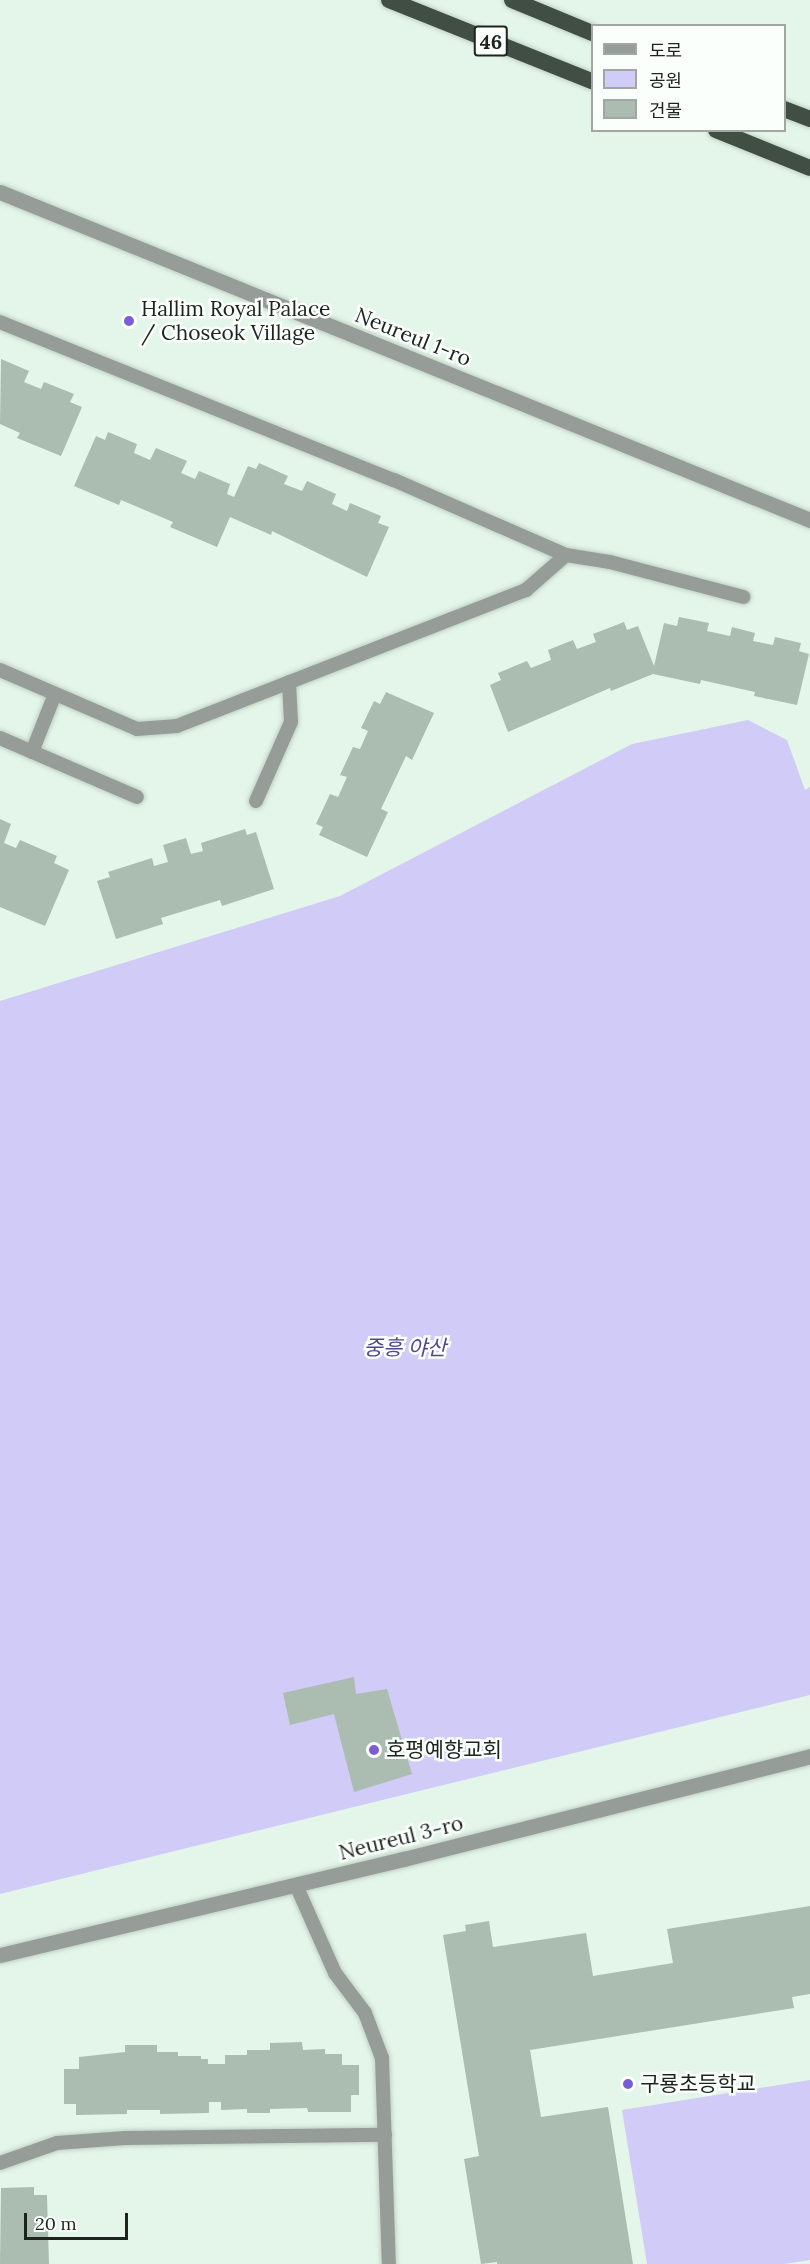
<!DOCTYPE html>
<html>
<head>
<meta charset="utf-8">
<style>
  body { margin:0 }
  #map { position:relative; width:810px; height:2264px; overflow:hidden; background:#e4f6e9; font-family:Lora,"Noto Sans KR",serif }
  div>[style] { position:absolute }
  .green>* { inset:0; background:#d0cbf7 }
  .building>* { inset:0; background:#abbcb0 }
  .roads { filter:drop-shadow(0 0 2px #c0d0c5) drop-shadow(0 0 2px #c0d0c5) }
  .service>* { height:14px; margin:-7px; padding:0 7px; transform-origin:7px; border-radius:7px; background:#969d98 }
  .tertiary>* { height:15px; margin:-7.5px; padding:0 7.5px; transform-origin:7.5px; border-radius:7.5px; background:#969d98 }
  .trunk>* { height:16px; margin:-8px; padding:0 8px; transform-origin:8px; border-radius:8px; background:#404e44 }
  .dots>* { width:16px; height:16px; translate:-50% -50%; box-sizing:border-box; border:3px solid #fbfffc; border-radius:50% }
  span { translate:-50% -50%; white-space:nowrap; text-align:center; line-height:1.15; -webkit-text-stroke:5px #fbfffc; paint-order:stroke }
  .shield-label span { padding:2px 4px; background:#fbfffc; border:2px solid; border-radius:4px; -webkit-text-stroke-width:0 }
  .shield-label { font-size:20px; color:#1d241f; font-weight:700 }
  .poi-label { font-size:21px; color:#1d241f }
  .left { translate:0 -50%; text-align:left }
  .street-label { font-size:21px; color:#1d241f }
  .park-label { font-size:21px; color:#544493; font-style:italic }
  .legend { position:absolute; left:591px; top:24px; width:195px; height:108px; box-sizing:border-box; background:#fbfffc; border:2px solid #a2a7a4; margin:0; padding:8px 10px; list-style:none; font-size:18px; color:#1d241f }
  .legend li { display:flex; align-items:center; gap:12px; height:30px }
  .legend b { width:30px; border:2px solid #a2a7a4 }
  .scale { position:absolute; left:24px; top:2213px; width:104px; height:27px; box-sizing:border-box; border:3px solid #1d241f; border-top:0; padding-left:8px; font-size:18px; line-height:21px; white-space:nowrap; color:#1d241f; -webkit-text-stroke:4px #fbfffc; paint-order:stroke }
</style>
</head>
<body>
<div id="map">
  <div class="green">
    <div style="clip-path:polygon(748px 720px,787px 740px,805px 790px,810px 787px,810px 1695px,0 1894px,0 1001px,340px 896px,632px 744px)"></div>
    <div style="clip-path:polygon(810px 2080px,810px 2260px,784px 2264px,647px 2264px,622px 2110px)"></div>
  </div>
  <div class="building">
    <div style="clip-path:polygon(1px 359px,29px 371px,24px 382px,41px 389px,44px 382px,74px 394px,70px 402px,82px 407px,61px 456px,17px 438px,20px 433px,0 424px)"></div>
    <div style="clip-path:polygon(108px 432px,137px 444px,134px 453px,150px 460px,156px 448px,187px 461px,181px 473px,195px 479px,199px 471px,230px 484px,227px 494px,234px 497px,248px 466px,256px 469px,259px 463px,288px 476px,284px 484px,302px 491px,307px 481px,336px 494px,332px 504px,347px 511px,350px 503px,381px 516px,378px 523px,389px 527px,367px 577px,272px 531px,271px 535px,230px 517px,217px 547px,170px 527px,173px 522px,121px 500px,119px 505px,74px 486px,96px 436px,105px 440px)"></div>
    <div style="clip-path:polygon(679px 617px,709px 623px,707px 631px,730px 636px,732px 627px,755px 633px,753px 641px,773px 645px,775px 637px,801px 643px,799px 651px,809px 654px,797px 705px,754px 696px,755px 692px,701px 680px,700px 684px,653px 674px,611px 691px,610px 688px,508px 732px,490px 685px,501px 680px,498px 673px,527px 661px,531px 668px,551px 660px,548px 650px,573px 640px,577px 649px,596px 642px,593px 634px,624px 622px,627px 630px,638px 626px,654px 666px,664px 623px,677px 626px)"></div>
    <div style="clip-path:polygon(386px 692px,434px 713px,412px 760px,406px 756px,381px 809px,388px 812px,367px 857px,319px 835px,323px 827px,316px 824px,330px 794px,338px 797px,347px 777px,340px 775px,353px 747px,360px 749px,368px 731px,361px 728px,374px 701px,380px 704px)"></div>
    <div style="clip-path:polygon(0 819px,11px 824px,4px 843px,16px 848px,20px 840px,57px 856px,54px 863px,69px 870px,45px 926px,0 907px)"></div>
    <div style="clip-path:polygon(245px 829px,247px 835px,256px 832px,274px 889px,222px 906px,220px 900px,161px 918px,163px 924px,116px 939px,97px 881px,110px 877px,108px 872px,152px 858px,154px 866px,168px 862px,163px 845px,186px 838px,191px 854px,203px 851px,201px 843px)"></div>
    <div style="clip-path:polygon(354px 1677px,356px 1694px,387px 1689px,412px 1774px,354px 1792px,334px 1714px,290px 1725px,283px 1693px)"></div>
    <div style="clip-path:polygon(810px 1906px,810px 1994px,792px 1997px,794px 2008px,530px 2050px,541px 2117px,608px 2107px,633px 2264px,497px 2264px,497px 2262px,481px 2264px,464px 2159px,479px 2156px,443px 1935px,466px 1931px,465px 1925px,489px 1921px,493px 1947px,586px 1933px,593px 1976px,673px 1963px,667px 1929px)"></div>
    <div style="clip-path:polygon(302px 2042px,303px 2050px,325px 2049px,325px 2054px,342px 2054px,342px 2065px,359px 2065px,359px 2095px,351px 2095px,351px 2112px,308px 2112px,307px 2108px,270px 2109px,270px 2113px,247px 2113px,247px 2109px,221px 2110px,221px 2102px,209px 2102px,209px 2113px,160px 2114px,160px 2110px,127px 2110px,127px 2114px,76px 2115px,76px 2104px,64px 2104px,64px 2069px,79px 2069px,79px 2057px,125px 2052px,125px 2045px,157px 2045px,157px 2052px,178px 2052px,178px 2056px,201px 2056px,201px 2059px,208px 2059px,208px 2064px,225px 2064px,225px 2055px,247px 2055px,247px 2050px,270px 2050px,270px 2043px)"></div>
    <div style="clip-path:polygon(34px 2187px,34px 2195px,47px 2195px,49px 2264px,0 2264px,1px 2188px)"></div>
  </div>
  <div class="roads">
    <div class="service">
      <div style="left:0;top:322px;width:424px;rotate:21.9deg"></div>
      <div style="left:394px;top:480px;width:188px;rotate:23.6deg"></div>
      <div style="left:566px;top:555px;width:45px;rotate:9deg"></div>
      <div style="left:610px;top:562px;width:138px;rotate:14.7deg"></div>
      <div style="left:0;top:670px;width:149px;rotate:23.3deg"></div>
      <div style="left:137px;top:729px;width:40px;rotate:-4.3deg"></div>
      <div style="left:177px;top:726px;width:375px;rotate:-21.3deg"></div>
      <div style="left:526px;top:590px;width:53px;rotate:-41.2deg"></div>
      <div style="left:0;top:738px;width:149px;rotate:23.3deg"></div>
      <div style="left:32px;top:752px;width:62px;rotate:-68.4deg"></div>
      <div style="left:256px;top:801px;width:86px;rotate:-66.1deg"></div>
      <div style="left:291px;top:722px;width:40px;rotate:-92.9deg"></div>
      <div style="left:296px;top:1885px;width:96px;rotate:66.1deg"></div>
      <div style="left:335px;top:1973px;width:50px;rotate:53.1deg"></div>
      <div style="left:365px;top:2013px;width:48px;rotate:69.3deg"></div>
      <div style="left:382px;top:2058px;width:206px;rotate:88.1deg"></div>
      <div style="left:0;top:2163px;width:60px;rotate:-19.3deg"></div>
      <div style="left:57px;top:2143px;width:68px;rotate:-4.2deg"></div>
      <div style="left:125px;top:2138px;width:260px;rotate:-0.7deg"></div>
    </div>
    <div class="tertiary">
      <div style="left:0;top:192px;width:874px;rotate:22.04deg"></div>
      <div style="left:0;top:1955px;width:415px;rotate:-13.4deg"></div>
      <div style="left:404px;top:1859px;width:419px;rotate:-14.2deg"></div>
    </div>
    <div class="trunk">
      <div style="left:389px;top:0;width:219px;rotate:21.8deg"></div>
      <div style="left:512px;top:0;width:87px;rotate:22.4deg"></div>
      <div style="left:784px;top:109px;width:28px;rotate:21deg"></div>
      <div style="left:716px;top:130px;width:101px;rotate:22deg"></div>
    </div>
  </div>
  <div class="dots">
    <div style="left:129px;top:321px;background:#7a5ed8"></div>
    <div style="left:374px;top:1750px;background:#7a5ed8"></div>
    <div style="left:628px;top:2084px;background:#7a5ed8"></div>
  </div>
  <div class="shield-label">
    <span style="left:491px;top:41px">46</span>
  </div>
  <div class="poi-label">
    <span class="left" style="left:141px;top:321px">Hallim Royal Palace<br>/ Choseok Village</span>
    <span class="left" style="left:386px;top:1750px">호평예향교회</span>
    <span class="left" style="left:640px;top:2084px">구룡초등학교</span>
  </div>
  <div class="street-label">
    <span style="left:413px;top:337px;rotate:22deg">Neureul 1-ro</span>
    <span style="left:401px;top:1838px;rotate:-14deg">Neureul 3-ro</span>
  </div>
  <div class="park-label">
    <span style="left:405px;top:1348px">중흥 야산</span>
  </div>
  <ul class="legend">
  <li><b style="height:8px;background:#969d98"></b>도로</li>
  <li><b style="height:16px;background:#d0cbf7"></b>공원</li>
  <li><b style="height:16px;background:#abbcb0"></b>건물</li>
  </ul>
  <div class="scale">20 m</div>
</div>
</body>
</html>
